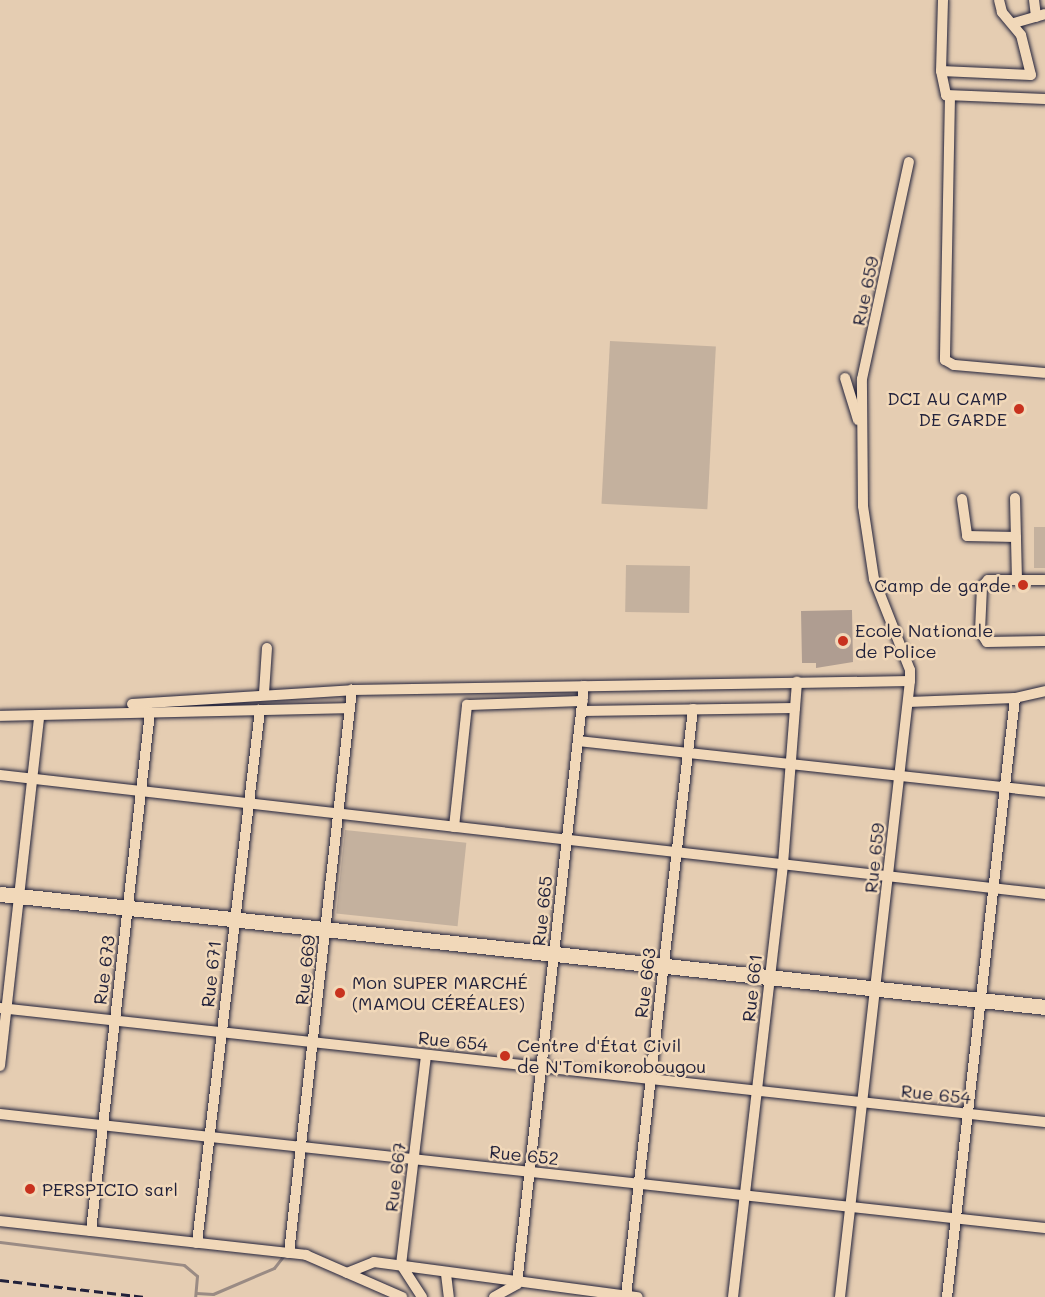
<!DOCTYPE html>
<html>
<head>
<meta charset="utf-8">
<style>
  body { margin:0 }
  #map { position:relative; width:1045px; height:1297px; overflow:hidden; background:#e5cdb2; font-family:Mali,sans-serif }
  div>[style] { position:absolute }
  .green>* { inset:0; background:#c4b19e; transform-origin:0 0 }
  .stream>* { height:3px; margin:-1.5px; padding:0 1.5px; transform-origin:1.5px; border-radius:1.5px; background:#9a8b84 }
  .building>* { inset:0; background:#af9d91 }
  .roads { filter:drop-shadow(0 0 2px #22223b) drop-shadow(0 0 2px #22223b) }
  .street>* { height:10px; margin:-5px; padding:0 5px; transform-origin:5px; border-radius:5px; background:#f1d8b9 }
  .secondary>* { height:15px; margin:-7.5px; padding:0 7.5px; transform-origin:7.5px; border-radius:7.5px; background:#f1d8b9 }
  .rail>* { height:3px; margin-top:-1.5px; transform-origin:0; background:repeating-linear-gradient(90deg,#22223b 0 9px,transparent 0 13.5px) }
  .dots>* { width:16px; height:16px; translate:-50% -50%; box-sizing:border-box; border:3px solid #f1d8b9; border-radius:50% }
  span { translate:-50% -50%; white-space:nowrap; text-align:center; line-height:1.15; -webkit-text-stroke:5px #f1d8b9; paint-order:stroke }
  .street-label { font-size:18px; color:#22223b }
  .poi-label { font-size:18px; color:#22223b }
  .right { translate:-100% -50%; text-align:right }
  .left { translate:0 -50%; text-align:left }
</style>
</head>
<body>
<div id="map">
  <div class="green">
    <div style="left:610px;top:341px;width:106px;height:163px;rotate:3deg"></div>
    <div style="left:1034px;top:527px;width:11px;height:41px"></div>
    <div style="left:626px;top:565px;width:64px;height:47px;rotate:1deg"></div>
    <div style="left:345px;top:830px;width:122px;height:84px;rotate:6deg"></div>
  </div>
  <div class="stream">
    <div style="left:0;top:1242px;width:185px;rotate:7.1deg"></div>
    <div style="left:184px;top:1265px;width:17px;rotate:40deg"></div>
    <div style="left:197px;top:1276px;width:21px;rotate:95deg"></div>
    <div style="left:196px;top:1293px;width:17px;rotate:3deg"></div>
    <div style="left:213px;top:1294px;width:66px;rotate:-23.1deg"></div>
    <div style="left:274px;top:1268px;width:16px;rotate:-52deg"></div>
  </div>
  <div class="building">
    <div style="clip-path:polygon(852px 610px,853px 662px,816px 668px,816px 663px,802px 663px,801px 611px)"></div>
  </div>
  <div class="roads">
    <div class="street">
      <div style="left:943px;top:0;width:71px;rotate:91.6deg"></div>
      <div style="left:941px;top:71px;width:25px;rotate:78deg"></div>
      <div style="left:946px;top:95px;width:99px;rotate:2.3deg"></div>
      <div style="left:1034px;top:0;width:17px;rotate:83deg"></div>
      <div style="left:1014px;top:23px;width:32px;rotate:-16deg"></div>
      <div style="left:941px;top:71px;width:90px;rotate:2.5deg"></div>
      <div style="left:1031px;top:75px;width:41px;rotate:-104deg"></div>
      <div style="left:1021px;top:35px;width:30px;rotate:-130deg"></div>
      <div style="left:1002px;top:12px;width:12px;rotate:-104deg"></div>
      <div style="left:950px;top:96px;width:264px;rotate:91.1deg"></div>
      <div style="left:945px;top:360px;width:10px;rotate:29deg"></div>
      <div style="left:954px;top:365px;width:91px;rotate:5deg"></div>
      <div style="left:845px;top:378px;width:44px;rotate:72.8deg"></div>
      <div style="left:1015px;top:498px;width:81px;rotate:88.6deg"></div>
      <div style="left:962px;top:499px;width:37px;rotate:82deg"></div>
      <div style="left:967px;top:536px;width:49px;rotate:1.2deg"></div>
      <div style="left:1045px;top:580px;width:57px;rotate:180deg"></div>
      <div style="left:988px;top:580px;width:9px;rotate:131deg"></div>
      <div style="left:982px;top:587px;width:44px;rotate:92.6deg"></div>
      <div style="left:980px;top:631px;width:13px;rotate:58deg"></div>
      <div style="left:987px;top:642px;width:58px;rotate:-1deg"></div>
      <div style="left:264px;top:693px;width:45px;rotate:-86.2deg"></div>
      <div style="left:908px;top:702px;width:107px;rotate:-2.1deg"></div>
      <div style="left:1015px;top:698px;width:31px;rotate:-13deg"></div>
      <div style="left:132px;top:704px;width:220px;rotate:-3.6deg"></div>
      <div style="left:352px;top:690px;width:558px;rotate:-0.92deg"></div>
      <div style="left:582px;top:711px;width:213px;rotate:-0.8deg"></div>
      <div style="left:0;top:716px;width:350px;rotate:-1.3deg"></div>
      <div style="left:578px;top:741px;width:470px;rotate:6.2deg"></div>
      <div style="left:0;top:775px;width:1052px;rotate:6.5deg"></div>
      <div style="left:454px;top:827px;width:123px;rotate:-83.9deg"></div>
      <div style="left:467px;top:705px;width:116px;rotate:-2deg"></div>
      <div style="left:0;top:1008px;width:1051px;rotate:6.23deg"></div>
      <div style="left:0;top:1066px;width:350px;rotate:-83.6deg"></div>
      <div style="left:0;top:1114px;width:1051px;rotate:6.23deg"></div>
      <div style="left:0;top:1221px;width:308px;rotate:6.3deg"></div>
      <div style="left:306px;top:1255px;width:105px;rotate:23.6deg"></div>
      <div style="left:91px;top:1231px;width:522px;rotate:-83.51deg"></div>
      <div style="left:197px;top:1243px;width:537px;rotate:-83.26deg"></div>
      <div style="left:289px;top:1253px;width:567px;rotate:-83.62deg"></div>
      <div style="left:347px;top:1273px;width:29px;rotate:-22deg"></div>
      <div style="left:374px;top:1262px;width:266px;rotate:7.6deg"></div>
      <div style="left:446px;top:1274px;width:23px;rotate:83deg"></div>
      <div style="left:626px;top:1296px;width:591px;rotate:-83.49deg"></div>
      <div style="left:422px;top:1297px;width:38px;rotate:-123deg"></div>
      <div style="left:401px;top:1265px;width:211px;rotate:-83.2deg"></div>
      <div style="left:494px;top:1297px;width:26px;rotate:-29deg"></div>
      <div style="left:517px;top:1284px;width:602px;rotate:-83.61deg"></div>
      <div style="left:733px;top:1297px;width:436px;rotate:-83.4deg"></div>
      <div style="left:783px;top:864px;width:183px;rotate:-85.6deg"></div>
      <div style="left:840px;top:1297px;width:620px;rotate:-83.52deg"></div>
      <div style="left:910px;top:681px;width:11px;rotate:-90deg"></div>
      <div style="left:910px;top:670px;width:98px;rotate:-111.6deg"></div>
      <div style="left:874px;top:579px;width:74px;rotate:-98.6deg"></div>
      <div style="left:863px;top:506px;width:127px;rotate:-90.5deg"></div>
      <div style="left:862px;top:379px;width:222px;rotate:-77.8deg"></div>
      <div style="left:947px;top:1297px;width:603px;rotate:-83.52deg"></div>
    </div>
    <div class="secondary">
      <div style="left:0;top:894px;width:1051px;rotate:6.17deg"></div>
    </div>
  </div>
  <div class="rail">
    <div style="left:0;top:1280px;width:146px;rotate:6.7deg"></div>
  </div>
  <div class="dots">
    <div style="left:1019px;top:409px;background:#c8321e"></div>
    <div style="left:1023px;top:585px;background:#c8321e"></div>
    <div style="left:843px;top:641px;background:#c8321e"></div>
    <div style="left:340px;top:993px;background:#c8321e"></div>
    <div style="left:505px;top:1056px;background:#c8321e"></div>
    <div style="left:30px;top:1189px;background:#c8321e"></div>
  </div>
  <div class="street-label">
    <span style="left:865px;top:291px;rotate:-78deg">Rue 659</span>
    <span style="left:874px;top:858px;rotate:-84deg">Rue 659</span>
    <span style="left:542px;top:911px;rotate:-84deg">Rue 665</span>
    <span style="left:104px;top:970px;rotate:-83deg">Rue 673</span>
    <span style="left:305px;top:970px;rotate:-84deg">Rue 669</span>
    <span style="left:211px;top:974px;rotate:-84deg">Rue 671</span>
    <span style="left:645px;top:983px;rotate:-83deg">Rue 663</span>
    <span style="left:752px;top:988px;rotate:-84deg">Rue 661</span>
    <span style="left:453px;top:1041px;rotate:6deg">Rue 654</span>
    <span style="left:936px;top:1094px;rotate:6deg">Rue 654</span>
    <span style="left:524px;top:1155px;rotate:6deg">Rue 652</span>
    <span style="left:395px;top:1177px;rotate:-83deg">Rue 667</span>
  </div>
  <div class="poi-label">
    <span class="right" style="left:1007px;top:409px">DCI AU CAMP<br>DE GARDE</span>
    <span class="right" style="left:1011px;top:585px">Camp de garde</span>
    <span class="left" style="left:855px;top:641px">Ecole Nationale<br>de Police</span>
    <span class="left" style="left:352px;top:993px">Mon SUPER MARCHÉ<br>(MAMOU CÉRÉALES)</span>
    <span class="left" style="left:517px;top:1056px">Centre d'État Civil<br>de N'Tomikorobougou</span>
    <span class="left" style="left:42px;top:1189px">PERSPICIO sarl</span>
  </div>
</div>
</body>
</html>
